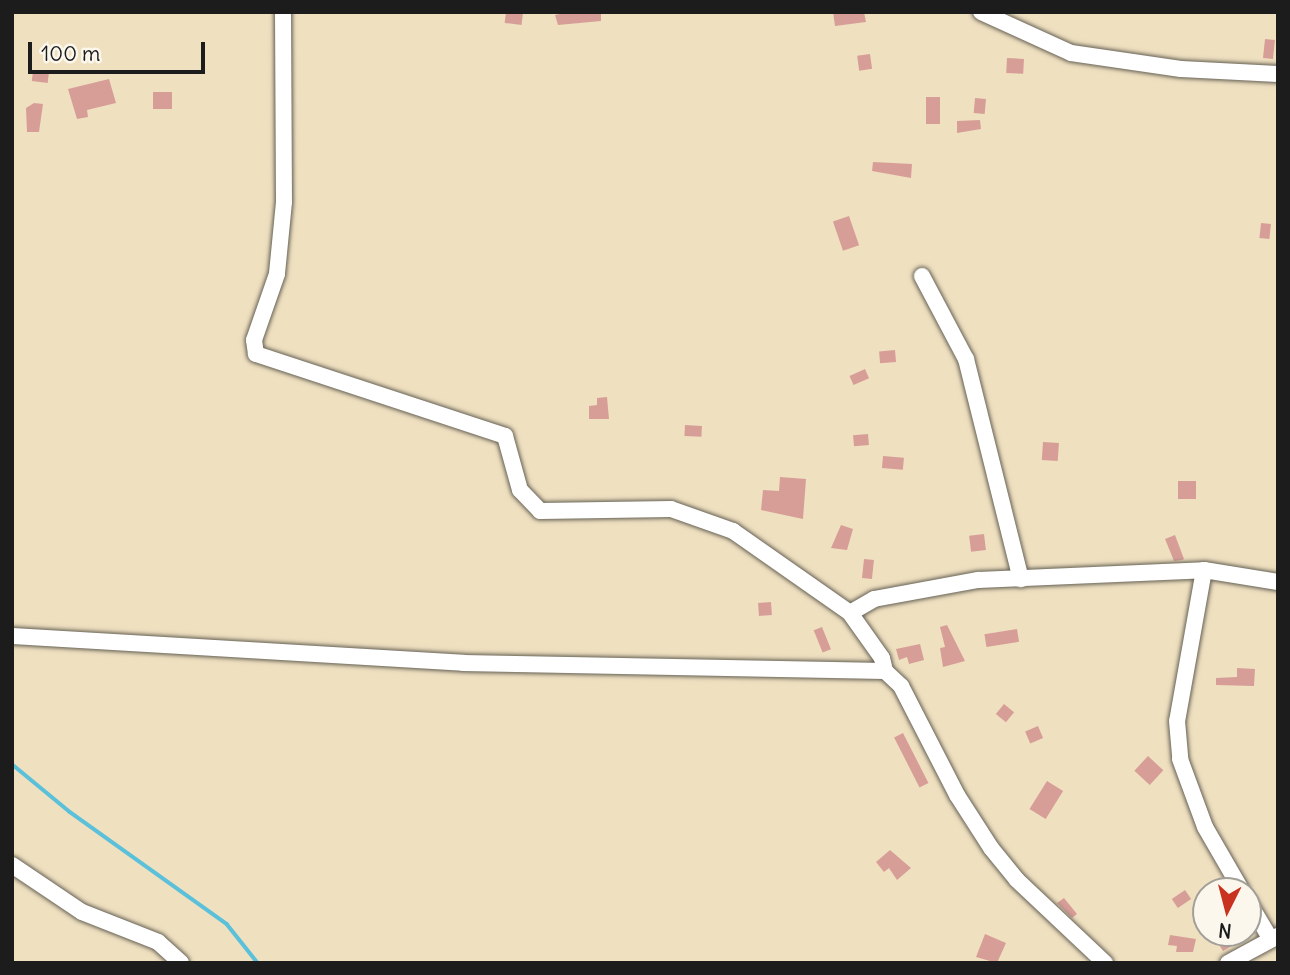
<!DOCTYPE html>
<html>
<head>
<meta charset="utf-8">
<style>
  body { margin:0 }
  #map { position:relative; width:1290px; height:975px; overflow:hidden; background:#efe0c0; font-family:Delius,sans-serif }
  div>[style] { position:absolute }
  .stream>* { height:3.5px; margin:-1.75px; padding:0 1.75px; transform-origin:1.75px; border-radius:1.75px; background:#5bc0d9 }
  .building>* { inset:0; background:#d79e98; transform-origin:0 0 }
  .roads { filter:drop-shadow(0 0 2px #666155) drop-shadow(0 0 2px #666155) }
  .minor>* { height:16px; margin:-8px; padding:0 8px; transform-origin:8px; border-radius:8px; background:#fff }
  span { translate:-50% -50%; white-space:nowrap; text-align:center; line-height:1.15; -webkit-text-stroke:7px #fbf7ec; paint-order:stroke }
  .frame { position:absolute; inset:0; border:14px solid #1c1c1c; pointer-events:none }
  .north { position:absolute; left:1192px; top:877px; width:70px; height:70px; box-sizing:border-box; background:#fbf7ec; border:2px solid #a29f99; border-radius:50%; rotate:186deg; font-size:19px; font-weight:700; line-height:28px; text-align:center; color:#1c1c1c }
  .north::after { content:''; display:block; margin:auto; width:24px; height:32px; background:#c8321e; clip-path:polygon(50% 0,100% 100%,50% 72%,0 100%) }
  .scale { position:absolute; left:28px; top:42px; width:177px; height:32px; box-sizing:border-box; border:4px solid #1c1c1c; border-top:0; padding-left:9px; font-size:21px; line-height:24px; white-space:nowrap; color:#1c1c1c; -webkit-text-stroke:5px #fbf7ec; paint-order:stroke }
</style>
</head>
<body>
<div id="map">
  <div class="stream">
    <div style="left:12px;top:764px;width:75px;rotate:39.6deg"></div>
    <div style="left:70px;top:812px;width:193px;rotate:35.5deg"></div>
    <div style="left:227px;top:924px;width:50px;rotate:51.5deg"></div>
  </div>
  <div class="building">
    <div style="left:506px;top:12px;width:17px;height:11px;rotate:7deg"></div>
    <div style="clip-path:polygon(569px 12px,601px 12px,601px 21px,558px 25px,555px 15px)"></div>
    <div style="clip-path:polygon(833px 12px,864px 12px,866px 22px,835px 26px)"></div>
    <div style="left:1265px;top:39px;width:10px;height:19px;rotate:6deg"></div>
    <div style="left:870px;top:54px;width:15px;height:13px;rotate:82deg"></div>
    <div style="left:1007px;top:58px;width:17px;height:15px;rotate:3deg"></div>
    <div style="left:33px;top:71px;width:16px;height:10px;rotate:7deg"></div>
    <div style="clip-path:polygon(109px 79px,116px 103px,87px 110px,88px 117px,77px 119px,68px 89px)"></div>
    <div style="left:172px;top:92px;width:17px;height:19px;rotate:90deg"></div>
    <div style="left:926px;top:97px;width:14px;height:27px"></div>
    <div style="left:975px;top:98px;width:11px;height:15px;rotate:5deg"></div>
    <div style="clip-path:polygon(34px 103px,43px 104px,39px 132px,27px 132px,26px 108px)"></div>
    <div style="clip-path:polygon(980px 120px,981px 129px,957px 133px,957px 121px)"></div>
    <div style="clip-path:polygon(873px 162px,912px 164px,911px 178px,872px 171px)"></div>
    <div style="left:849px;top:216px;width:31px;height:17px;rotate:71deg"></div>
    <div style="left:1261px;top:223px;width:10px;height:15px;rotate:6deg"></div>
    <div style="left:895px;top:350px;width:12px;height:16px;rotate:85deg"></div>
    <div style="left:865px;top:369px;width:10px;height:17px;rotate:66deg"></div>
    <div style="clip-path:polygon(607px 397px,609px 419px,589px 419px,589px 406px,597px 405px,597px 398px)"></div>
    <div style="left:685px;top:425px;width:17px;height:11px;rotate:3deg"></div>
    <div style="left:868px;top:434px;width:11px;height:15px;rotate:85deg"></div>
    <div style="left:1043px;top:442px;width:16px;height:18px;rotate:4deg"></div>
    <div style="left:883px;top:456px;width:21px;height:12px;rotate:5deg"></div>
    <div style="clip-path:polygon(780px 477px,806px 479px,803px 519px,761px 510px,763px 490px,779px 491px)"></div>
    <div style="left:1178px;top:481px;width:18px;height:18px"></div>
    <div style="clip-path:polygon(841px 525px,853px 529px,847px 550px,831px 548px)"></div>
    <div style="left:984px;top:534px;width:16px;height:15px;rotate:83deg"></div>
    <div style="clip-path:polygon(1175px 535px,1184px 559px,1182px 560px,1174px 561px,1165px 539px)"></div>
    <div style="left:864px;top:559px;width:10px;height:19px;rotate:6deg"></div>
    <div style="left:771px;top:602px;width:13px;height:13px;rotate:86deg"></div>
    <div style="clip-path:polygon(947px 625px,965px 661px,943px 667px,940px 648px,945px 647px,940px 627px)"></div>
    <div style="left:822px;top:627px;width:24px;height:9px;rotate:68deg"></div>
    <div style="left:1017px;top:629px;width:13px;height:33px;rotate:81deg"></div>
    <div style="clip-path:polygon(920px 644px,924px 660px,909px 664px,907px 657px,899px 660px,896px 649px)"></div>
    <div style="clip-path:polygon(1237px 668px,1255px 669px,1254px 686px,1216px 685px,1216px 678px,1237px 677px)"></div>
    <div style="left:1004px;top:704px;width:13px;height:13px;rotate:39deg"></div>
    <div style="left:1038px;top:726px;width:13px;height:14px;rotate:67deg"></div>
    <div style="left:903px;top:733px;width:56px;height:10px;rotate:63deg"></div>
    <div style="left:1148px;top:756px;width:21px;height:20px;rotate:43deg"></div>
    <div style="left:1047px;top:781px;width:19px;height:33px;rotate:32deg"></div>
    <div style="clip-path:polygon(890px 850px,911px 868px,897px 880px,889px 868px,884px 872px,876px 862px)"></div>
    <div style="left:1185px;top:890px;width:11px;height:16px;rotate:56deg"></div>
    <div style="clip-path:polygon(1064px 898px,1077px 914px,1072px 918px,1057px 903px)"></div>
    <div style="clip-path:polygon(1228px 933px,1255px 933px,1223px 951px,1216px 940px)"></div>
    <div style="clip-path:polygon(985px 934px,1006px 943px,997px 963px,976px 957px)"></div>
    <div style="clip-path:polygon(1170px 935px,1196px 939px,1193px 952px,1176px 952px,1177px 946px,1168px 945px)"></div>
  </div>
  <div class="roads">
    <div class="minor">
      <div style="left:283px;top:12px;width:190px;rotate:89.7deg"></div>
      <div style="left:284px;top:202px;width:72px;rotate:95.6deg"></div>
      <div style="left:277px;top:274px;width:70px;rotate:109.2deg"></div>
      <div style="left:254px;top:340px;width:14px;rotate:82deg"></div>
      <div style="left:256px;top:354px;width:262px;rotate:18.2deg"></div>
      <div style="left:505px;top:436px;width:56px;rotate:74.5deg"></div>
      <div style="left:520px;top:490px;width:29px;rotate:46deg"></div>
      <div style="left:540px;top:511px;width:131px;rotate:-0.9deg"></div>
      <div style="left:671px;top:509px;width:66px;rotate:19.5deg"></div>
      <div style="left:733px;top:531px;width:143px;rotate:35deg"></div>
      <div style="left:850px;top:613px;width:55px;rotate:54.6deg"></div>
      <div style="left:882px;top:658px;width:13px;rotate:77deg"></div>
      <div style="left:981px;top:12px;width:99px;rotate:24.5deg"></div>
      <div style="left:1071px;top:53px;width:111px;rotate:8.3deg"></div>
      <div style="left:1181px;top:69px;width:97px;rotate:3deg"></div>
      <div style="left:922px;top:276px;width:94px;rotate:62.1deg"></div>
      <div style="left:966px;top:359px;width:227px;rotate:76deg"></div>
      <div style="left:1204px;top:570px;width:153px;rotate:100.1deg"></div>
      <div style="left:1177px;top:721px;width:38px;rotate:85deg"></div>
      <div style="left:1180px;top:759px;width:72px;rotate:69.8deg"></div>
      <div style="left:1205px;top:827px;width:74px;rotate:60deg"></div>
      <div style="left:850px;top:613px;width:28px;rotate:-30deg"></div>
      <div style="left:874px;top:599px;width:106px;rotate:-10.4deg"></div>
      <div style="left:978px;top:580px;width:226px;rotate:-2.5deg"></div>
      <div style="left:1204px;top:570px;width:75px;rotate:9.2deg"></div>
      <div style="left:12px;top:636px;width:452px;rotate:3.4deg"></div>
      <div style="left:463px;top:663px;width:422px;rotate:1.1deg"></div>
      <div style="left:885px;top:671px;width:22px;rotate:43deg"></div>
      <div style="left:901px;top:686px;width:123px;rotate:62.8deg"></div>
      <div style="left:957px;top:795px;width:63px;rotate:57.3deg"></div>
      <div style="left:991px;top:848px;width:41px;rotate:50.9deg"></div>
      <div style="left:1017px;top:880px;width:121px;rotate:43.3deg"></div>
      <div style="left:12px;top:865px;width:84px;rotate:33.9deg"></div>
      <div style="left:82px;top:912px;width:82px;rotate:21.5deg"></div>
      <div style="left:158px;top:942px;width:31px;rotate:42deg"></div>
      <div style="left:1248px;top:901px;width:43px;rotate:59.3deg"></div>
      <div style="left:1228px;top:963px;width:57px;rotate:-28.4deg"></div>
    </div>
  </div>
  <div class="frame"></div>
  <div class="north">N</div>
  <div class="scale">100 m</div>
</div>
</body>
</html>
